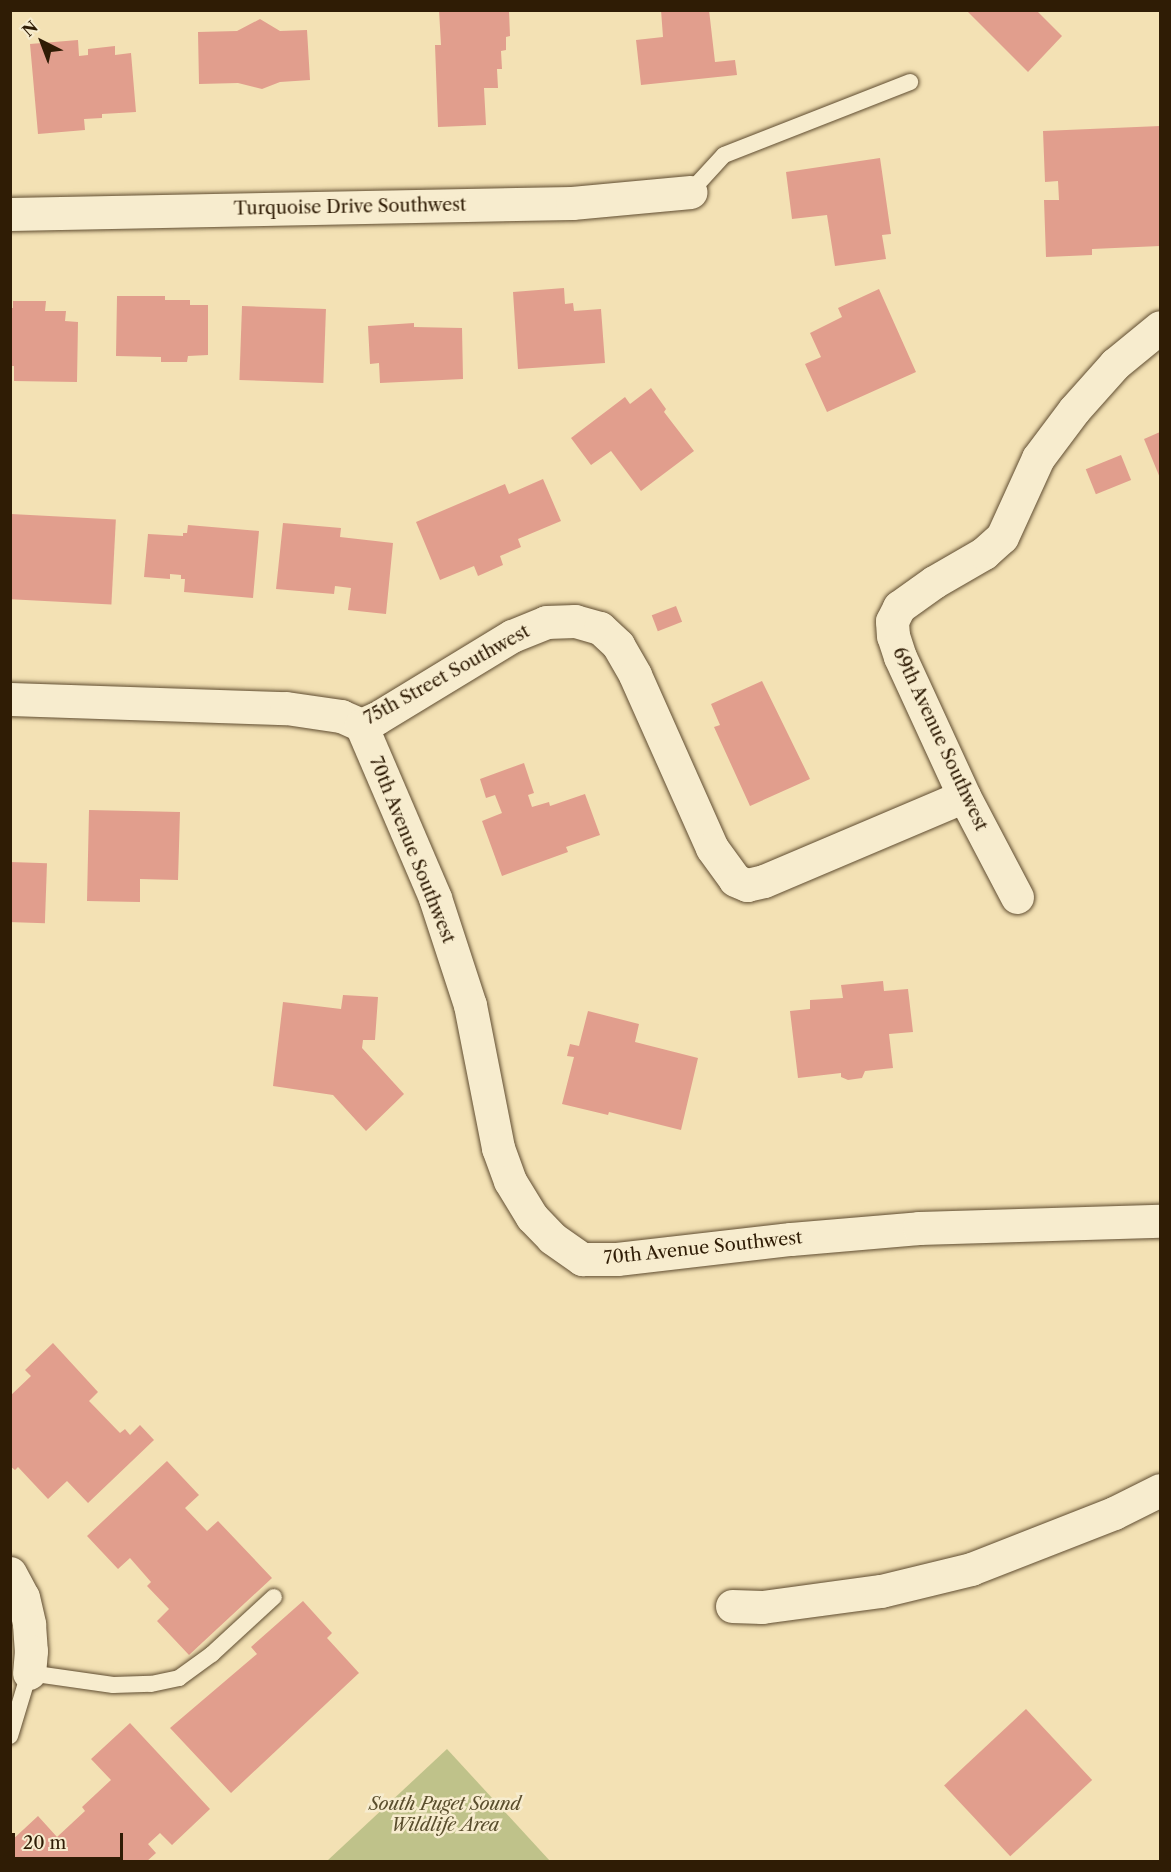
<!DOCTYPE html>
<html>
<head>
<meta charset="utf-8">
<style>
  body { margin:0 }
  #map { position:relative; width:1171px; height:1872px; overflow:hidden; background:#f3e1b4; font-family:"Libre Caslon Text",serif }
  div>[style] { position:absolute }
  .green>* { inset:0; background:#bfc28a }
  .building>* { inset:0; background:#e19e8d; transform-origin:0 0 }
  .roads { filter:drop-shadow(0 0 2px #604d31) drop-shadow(0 0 2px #604d31) }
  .lane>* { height:16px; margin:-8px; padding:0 8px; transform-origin:8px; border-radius:8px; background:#f7ecce }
  .street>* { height:33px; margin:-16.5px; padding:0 16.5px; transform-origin:16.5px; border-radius:16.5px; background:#f7ecce }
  span { translate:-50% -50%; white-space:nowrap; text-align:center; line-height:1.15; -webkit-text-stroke:5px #f7ecce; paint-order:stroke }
  .street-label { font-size:18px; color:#2f1c05 }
  .park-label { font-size:18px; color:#5a4e2d; font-style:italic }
  .frame { position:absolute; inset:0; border:12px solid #2f1c05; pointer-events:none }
  .north { position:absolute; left:12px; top:12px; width:60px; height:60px; -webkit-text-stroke:4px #f7ecce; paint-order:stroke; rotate:318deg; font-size:16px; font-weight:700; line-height:24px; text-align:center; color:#2f1c05 }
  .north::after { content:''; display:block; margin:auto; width:21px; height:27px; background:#2f1c05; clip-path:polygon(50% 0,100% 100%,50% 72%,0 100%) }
  .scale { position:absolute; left:12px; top:1833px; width:111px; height:27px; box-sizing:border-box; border:3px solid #2f1c05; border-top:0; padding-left:8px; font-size:18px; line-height:21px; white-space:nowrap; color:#2f1c05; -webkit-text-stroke:4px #f7ecce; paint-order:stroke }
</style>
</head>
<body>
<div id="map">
  <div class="green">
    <div style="clip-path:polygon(447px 1749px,550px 1861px,327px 1861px)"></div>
  </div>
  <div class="building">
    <div style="clip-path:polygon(439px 10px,509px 11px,510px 36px,506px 37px,506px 50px,501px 51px,502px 69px,497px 69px,498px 88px,484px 88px,486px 125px,438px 127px,435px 45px,441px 45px)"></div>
    <div style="clip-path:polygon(661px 10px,709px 10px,715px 62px,735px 60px,737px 75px,641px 85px,636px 40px,663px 37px)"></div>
    <div style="clip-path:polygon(969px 10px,1036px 10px,1062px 36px,1028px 72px,968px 12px)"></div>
    <div style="clip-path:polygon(260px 19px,280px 31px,307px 30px,310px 80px,280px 82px,262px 89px,238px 83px,199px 84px,198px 32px,237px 31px)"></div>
    <div style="clip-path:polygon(78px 40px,79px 56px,88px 55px,88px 49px,115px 46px,115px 55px,131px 53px,136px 112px,102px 114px,102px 118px,84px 119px,85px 130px,38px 134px,30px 44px)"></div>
    <div style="clip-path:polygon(1160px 126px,1160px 246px,1092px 249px,1092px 255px,1046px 257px,1044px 200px,1059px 200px,1058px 181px,1045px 182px,1043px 131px)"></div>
    <div style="clip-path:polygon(880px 158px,891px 234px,882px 235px,886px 259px,835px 266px,827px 215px,792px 219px,786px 172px)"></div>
    <div style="clip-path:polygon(564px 288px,565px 304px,573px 303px,574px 311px,601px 309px,605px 363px,518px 369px,513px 292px)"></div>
    <div style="clip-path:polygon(879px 289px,916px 372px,827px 412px,805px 364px,821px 357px,810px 333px,842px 317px,838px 308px)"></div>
    <div style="clip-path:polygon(117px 296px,165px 296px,165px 300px,190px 300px,190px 305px,208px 305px,208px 355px,188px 356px,187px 362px,161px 362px,161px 357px,116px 356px)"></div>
    <div style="clip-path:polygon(13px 301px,46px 301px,45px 311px,66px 311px,65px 321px,78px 322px,77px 382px,14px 381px,14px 366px,10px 366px,10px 308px,13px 308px)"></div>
    <div style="left:242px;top:306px;width:84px;height:74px;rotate:2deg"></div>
    <div style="clip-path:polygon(414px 323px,414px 327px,462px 328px,463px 379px,380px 383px,379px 363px,370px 364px,368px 326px)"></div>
    <div style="clip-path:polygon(651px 388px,666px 409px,664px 412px,694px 451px,641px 491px,611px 451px,591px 465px,571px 438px,625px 397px,630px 404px)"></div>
    <div style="clip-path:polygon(1160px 432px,1160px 478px,1144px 439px)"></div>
    <div style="left:1121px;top:455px;width:27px;height:38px;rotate:68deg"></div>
    <div style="clip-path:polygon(543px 479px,561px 521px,518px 539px,521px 547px,500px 556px,503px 565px,478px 576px,474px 566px,440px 580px,416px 522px,505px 484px,509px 494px)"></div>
    <div style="left:11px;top:514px;width:105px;height:85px;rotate:3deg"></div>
    <div style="clip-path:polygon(283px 523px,341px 528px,340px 537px,393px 543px,386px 614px,348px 610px,351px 588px,335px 586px,334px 594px,276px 589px)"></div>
    <div style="clip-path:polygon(188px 525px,259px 531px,253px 598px,184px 592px,185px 579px,181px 579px,181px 575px,170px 574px,170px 579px,144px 577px,148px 534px,183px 536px,183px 533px,187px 533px)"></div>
    <div style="left:676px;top:606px;width:17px;height:26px;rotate:69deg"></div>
    <div style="clip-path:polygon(762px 681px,810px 779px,750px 806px,714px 727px,720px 725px,711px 704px)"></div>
    <div style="clip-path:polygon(524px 763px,534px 793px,528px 795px,532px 807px,549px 802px,550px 806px,585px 794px,600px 835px,566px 847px,568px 852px,502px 876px,482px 821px,502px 813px,495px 795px,486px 798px,480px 779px)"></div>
    <div style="clip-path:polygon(89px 810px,180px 812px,178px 880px,140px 879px,140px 902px,87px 901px)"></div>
    <div style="left:10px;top:862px;width:37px;height:60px;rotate:2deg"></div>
    <div style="clip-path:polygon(883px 981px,884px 991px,908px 989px,913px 1032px,889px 1034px,893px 1068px,865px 1071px,862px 1078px,848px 1080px,841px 1077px,841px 1073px,798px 1078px,790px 1011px,810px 1009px,810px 1000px,843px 998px,841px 985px)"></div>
    <div style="clip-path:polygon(343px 995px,378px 997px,375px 1040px,363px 1040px,362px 1048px,404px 1094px,366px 1131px,333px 1095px,273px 1086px,283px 1002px,341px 1009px)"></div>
    <div style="clip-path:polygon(588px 1011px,639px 1024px,635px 1042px,698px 1058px,681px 1130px,609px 1112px,608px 1115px,562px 1104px,574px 1057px,567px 1056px,570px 1044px,579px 1046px)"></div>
    <div style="clip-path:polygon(53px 1343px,98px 1392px,89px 1401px,120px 1433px,125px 1429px,130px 1435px,140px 1425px,154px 1440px,88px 1503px,67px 1481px,48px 1499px,18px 1467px,15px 1470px,10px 1466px,10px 1396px,31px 1376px,25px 1370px)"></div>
    <div style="clip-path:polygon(167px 1461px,199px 1495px,185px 1508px,207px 1531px,218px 1521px,272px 1578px,189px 1655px,157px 1621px,169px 1609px,147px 1586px,151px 1582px,130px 1558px,118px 1569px,87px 1536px)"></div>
    <div style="clip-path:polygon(303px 1601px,332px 1633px,327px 1638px,359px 1673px,231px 1793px,170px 1728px,257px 1654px,251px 1647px)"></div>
    <div style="left:1026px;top:1709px;width:97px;height:112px;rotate:47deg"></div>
    <div style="clip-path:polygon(130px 1723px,210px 1809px,172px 1845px,160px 1833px,148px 1844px,156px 1853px,146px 1862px,14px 1862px,10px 1858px,10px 1842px,38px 1816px,57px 1837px,85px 1811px,82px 1807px,111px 1780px,91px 1759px)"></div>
  </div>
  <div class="roads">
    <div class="lane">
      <div style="left:690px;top:192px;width:50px;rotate:-47.4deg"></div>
      <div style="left:724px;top:155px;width:200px;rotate:-21.4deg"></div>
      <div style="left:10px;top:1736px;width:66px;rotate:-73.2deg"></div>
      <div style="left:29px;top:1673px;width:85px;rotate:8.1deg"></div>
      <div style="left:113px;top:1685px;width:38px;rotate:-2deg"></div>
      <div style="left:151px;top:1684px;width:29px;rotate:-12deg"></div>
      <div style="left:179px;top:1678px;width:41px;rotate:-36deg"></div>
      <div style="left:212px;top:1654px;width:84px;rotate:-42.6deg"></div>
    </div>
    <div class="street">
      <div style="left:10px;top:214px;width:562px;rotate:-1.12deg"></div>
      <div style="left:572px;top:203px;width:119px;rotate:-5.3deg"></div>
      <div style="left:10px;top:699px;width:276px;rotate:1.9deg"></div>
      <div style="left:286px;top:708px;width:56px;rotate:8.3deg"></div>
      <div style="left:341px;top:716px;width:22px;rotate:24deg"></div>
      <div style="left:361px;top:725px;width:17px;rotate:-24deg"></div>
      <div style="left:377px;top:718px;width:158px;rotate:-31.3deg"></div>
      <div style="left:512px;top:636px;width:37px;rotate:-22deg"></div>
      <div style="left:546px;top:622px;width:29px;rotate:-2deg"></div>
      <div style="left:575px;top:621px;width:26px;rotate:16deg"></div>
      <div style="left:600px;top:628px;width:25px;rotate:43deg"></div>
      <div style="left:618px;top:645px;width:34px;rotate:60deg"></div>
      <div style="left:635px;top:675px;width:189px;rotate:66deg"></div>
      <div style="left:712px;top:848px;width:39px;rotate:54deg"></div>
      <div style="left:735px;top:880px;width:13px;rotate:23deg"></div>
      <div style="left:747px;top:885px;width:17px;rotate:-13deg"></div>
      <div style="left:764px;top:881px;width:217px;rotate:-23deg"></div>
      <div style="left:361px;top:725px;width:188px;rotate:66.8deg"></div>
      <div style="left:435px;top:898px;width:113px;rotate:71.9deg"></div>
      <div style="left:470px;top:1005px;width:146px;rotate:78.9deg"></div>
      <div style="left:498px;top:1148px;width:35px;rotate:70deg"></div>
      <div style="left:510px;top:1181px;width:42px;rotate:58.6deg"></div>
      <div style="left:532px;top:1217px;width:29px;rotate:46deg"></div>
      <div style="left:552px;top:1238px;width:37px;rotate:35deg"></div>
      <div style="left:582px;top:1259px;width:35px"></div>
      <div style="left:617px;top:1259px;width:175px;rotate:-6.6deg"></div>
      <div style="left:791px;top:1239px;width:128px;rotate:-4.9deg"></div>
      <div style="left:919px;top:1228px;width:241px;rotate:-1.7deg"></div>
      <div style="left:1017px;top:897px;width:114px;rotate:-117.7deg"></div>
      <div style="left:964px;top:796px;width:153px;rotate:-114.7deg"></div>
      <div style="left:900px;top:657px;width:22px;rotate:-108deg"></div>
      <div style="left:893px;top:636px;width:15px;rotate:-94deg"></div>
      <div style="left:892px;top:621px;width:16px;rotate:-63deg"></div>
      <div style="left:899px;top:607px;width:43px;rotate:-35.5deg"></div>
      <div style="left:934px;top:582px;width:58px;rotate:-30.1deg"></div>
      <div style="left:984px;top:553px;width:24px;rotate:-42deg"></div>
      <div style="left:1002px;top:537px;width:87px;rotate:-65.5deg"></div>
      <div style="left:1038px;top:458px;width:60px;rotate:-53.1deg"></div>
      <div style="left:1074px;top:410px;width:62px;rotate:-48.3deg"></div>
      <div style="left:1115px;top:364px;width:58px;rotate:-39.4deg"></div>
      <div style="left:10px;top:1573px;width:27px;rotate:62deg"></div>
      <div style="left:23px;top:1597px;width:28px;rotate:77deg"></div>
      <div style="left:29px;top:1624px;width:27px;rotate:86deg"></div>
      <div style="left:31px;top:1651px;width:22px;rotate:95deg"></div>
      <div style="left:732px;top:1606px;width:30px;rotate:2deg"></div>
      <div style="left:762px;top:1607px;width:120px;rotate:-7.7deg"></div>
      <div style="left:881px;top:1591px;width:93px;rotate:-13.7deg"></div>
      <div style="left:971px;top:1569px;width:154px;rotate:-21.4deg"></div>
      <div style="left:1114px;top:1513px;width:51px;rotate:-26.6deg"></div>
    </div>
  </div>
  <div class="street-label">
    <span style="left:350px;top:207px;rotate:-1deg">Turquoise Drive Southwest</span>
    <span style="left:447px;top:675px;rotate:-29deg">75th Street Southwest</span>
    <span style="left:940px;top:739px;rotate:65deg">69th Avenue Southwest</span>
    <span style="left:412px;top:850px;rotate:68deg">70th Avenue Southwest</span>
    <span style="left:703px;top:1248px;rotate:-6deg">70th Avenue Southwest</span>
  </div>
  <div class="park-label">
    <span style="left:445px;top:1815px">South Puget Sound<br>Wildlife Area</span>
  </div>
  <div class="frame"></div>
  <div class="north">N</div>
  <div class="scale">20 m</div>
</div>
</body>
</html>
